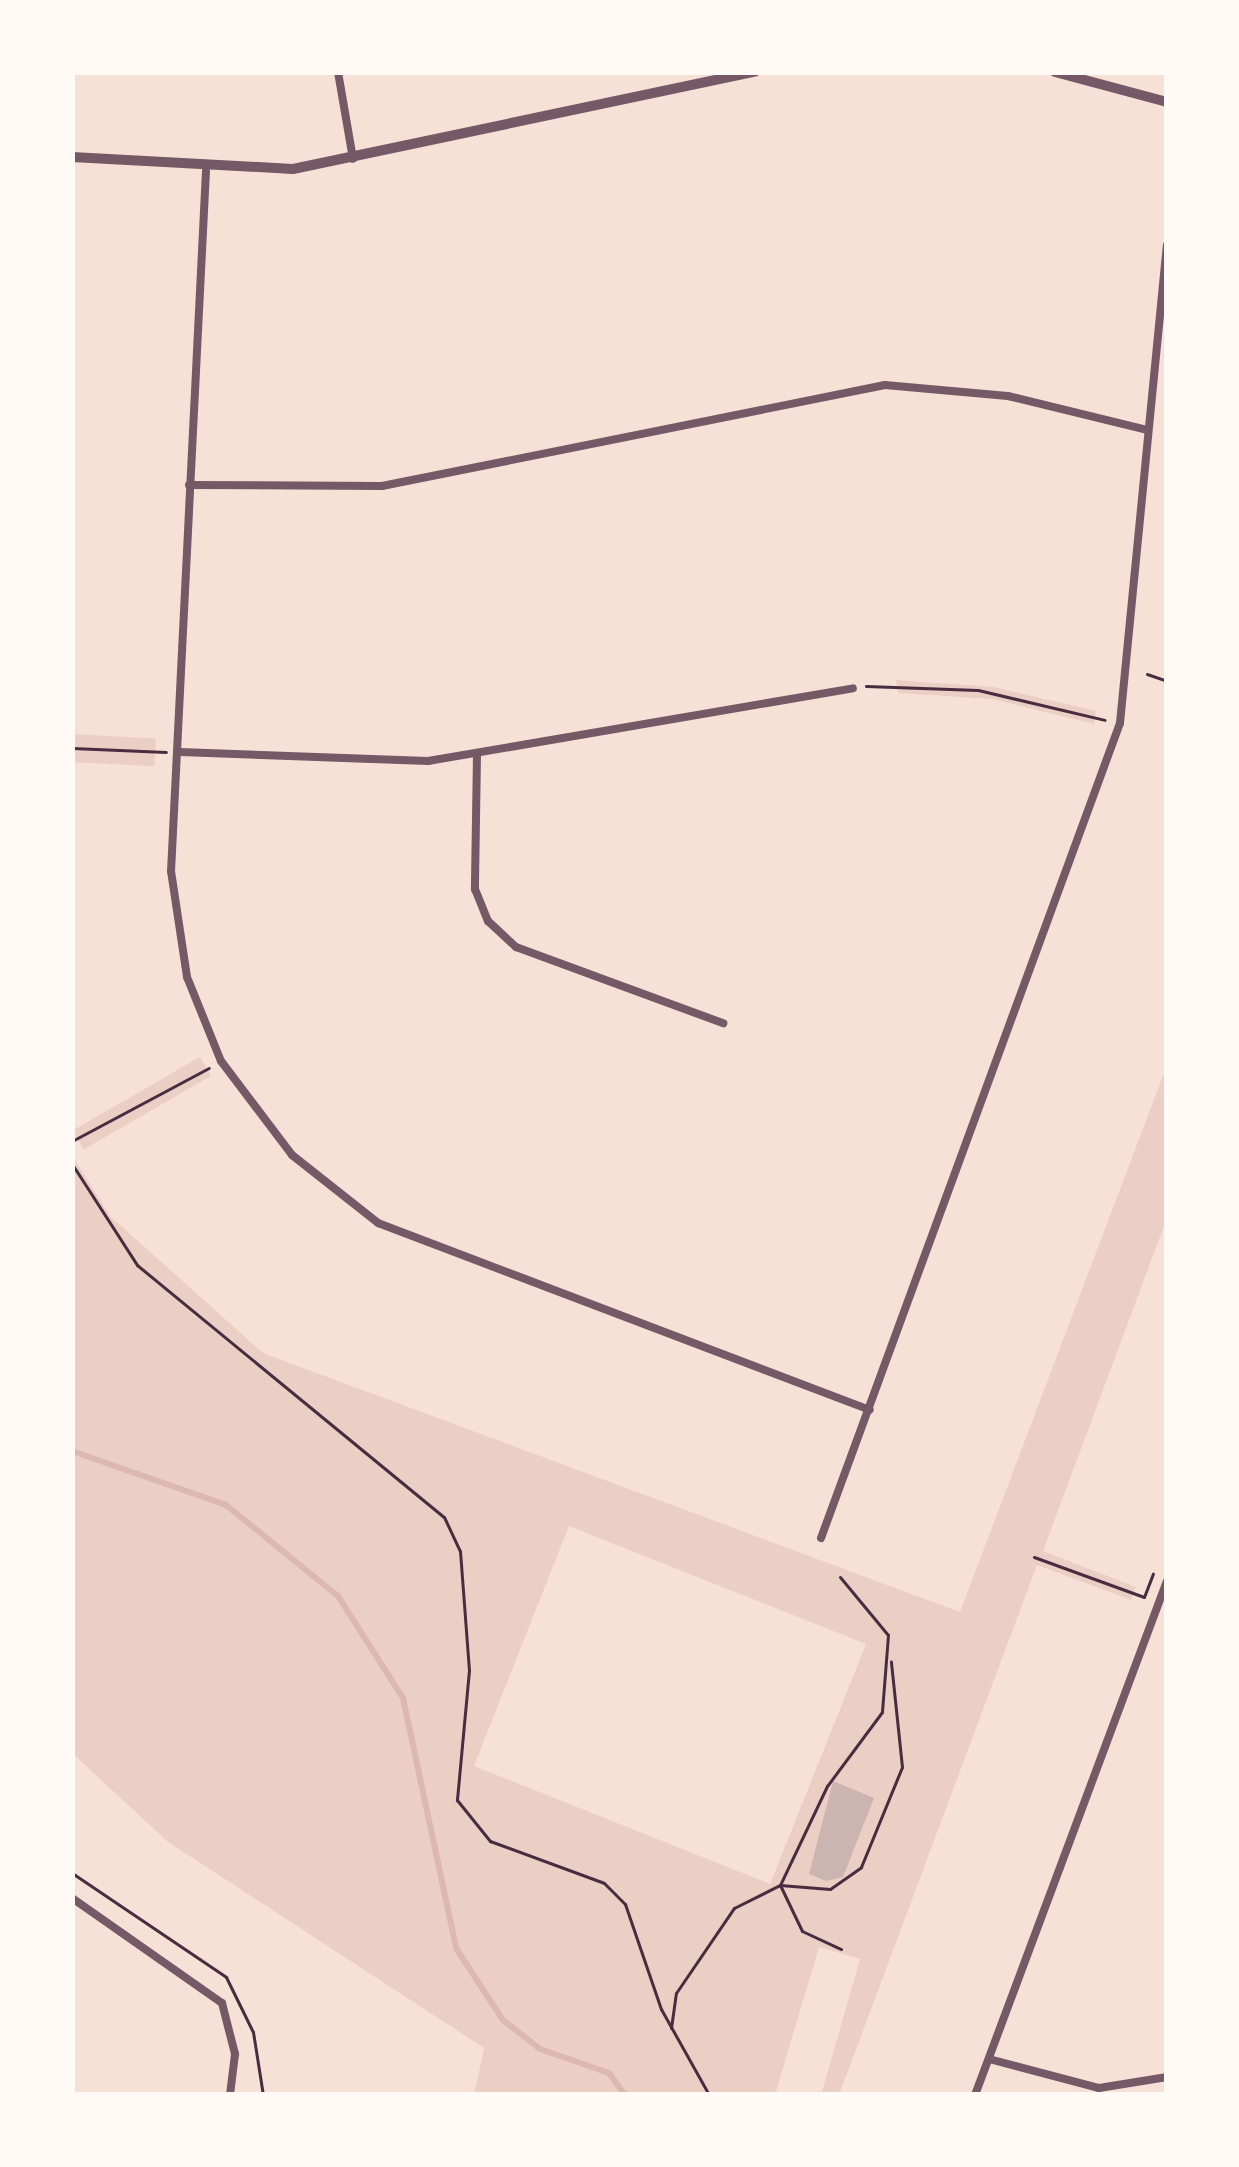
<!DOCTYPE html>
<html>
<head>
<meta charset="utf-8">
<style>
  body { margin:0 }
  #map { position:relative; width:1239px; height:2167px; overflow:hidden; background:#f7e1d7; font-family:"Zilla Slab",serif }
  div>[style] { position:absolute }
  .green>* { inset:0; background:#ebcfc5; transform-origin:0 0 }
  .stream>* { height:6px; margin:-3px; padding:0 3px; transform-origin:3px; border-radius:3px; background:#dcb8b0 }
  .building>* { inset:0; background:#ccb4b1 }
  .path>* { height:3px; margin:-1.5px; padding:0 1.5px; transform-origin:1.5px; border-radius:1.5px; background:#4a2c40 }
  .minor>* { height:8px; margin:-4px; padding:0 4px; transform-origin:4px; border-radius:4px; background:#755966 }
  .tertiary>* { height:10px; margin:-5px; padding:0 5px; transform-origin:5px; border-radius:5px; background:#755966 }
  span { translate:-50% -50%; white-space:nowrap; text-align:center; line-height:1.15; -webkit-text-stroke:9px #fffaf5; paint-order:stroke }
  .frame { position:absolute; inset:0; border:75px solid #fffaf5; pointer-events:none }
</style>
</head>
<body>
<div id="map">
  <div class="green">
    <div style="clip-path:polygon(896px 680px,994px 687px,1096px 711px,1094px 724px,992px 699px,898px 693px)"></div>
    <div style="left:72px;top:734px;width:84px;height:28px;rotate:3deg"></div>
    <div style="left:200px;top:1057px;width:22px;height:147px;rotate:60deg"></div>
    <div style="clip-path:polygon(evenodd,1167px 1065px,1167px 1218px,1043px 1551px,1136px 1587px,1131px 1600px,1037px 1565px,839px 2095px,821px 2095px,860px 1959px,819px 1947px,775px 2095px,474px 2095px,484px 2048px,168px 1842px,72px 1753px,72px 1155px,110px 1216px,263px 1353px,960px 1612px,1167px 1065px,569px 1526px,866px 1644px,770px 1884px,474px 1766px,569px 1526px)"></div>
  </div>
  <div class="stream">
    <div style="left:72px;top:1451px;width:163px;rotate:19.3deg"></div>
    <div style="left:226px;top:1505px;width:144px;rotate:39.1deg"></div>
    <div style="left:338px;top:1596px;width:121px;rotate:57.5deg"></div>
    <div style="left:403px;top:1698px;width:256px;rotate:78deg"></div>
    <div style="left:456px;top:1948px;width:86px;rotate:56.9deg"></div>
    <div style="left:503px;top:2020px;width:47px;rotate:38.1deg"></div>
    <div style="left:540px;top:2049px;width:73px;rotate:19.2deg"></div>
    <div style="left:609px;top:2073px;width:27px;rotate:54deg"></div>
  </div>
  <div class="building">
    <div style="clip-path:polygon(833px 1781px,874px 1798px,843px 1877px,826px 1881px,809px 1874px)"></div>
  </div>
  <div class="path">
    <div style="left:1147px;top:674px;width:21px;rotate:19deg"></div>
    <div style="left:866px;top:686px;width:112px;rotate:2deg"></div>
    <div style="left:978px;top:690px;width:130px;rotate:13.3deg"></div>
    <div style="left:72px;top:748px;width:94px;rotate:2.4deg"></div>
    <div style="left:72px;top:1141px;width:155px;rotate:-28.1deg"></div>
    <div style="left:72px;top:1164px;width:120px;rotate:57.2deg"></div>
    <div style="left:137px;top:1265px;width:397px;rotate:39.4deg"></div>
    <div style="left:444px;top:1517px;width:38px;rotate:65deg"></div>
    <div style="left:460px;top:1551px;width:119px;rotate:85.7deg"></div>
    <div style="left:469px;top:1670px;width:131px;rotate:95.3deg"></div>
    <div style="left:457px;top:1800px;width:53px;rotate:51.2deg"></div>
    <div style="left:490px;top:1841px;width:121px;rotate:20.2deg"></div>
    <div style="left:604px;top:1883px;width:30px;rotate:45deg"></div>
    <div style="left:625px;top:1904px;width:111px;rotate:71.1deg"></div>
    <div style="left:661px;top:2009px;width:98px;rotate:60.8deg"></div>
    <div style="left:1034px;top:1557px;width:117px;rotate:20deg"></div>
    <div style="left:1144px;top:1597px;width:25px;rotate:-69deg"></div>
    <div style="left:840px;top:1577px;width:75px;rotate:50.4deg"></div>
    <div style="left:888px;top:1635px;width:77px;rotate:94.5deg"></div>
    <div style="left:882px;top:1712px;width:92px;rotate:126.6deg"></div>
    <div style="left:827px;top:1786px;width:110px;rotate:115.4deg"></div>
    <div style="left:780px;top:1885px;width:51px;rotate:64.4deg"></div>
    <div style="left:802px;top:1931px;width:43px;rotate:24.8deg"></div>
    <div style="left:72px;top:1873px;width:186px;rotate:34deg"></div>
    <div style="left:226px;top:1977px;width:61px;rotate:63.9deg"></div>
    <div style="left:253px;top:2032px;width:64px;rotate:81deg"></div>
    <div style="left:671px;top:2028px;width:35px;rotate:-82deg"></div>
    <div style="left:676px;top:1993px;width:103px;rotate:-55.7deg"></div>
    <div style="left:734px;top:1908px;width:51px;rotate:-26.6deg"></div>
    <div style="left:780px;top:1885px;width:50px;rotate:4.6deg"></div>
    <div style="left:830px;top:1889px;width:38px;rotate:-35deg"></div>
    <div style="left:861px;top:1867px;width:108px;rotate:-67.7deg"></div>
    <div style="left:902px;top:1767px;width:106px;rotate:-96deg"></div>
  </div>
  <div class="minor">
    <div style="left:338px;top:72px;width:88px;rotate:80.2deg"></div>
    <div style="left:206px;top:171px;width:701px;rotate:92.86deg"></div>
    <div style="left:171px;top:871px;width:107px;rotate:81.4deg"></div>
    <div style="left:187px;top:977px;width:91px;rotate:68deg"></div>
    <div style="left:221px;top:1061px;width:118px;rotate:52.9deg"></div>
    <div style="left:292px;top:1155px;width:110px;rotate:38.3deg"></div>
    <div style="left:378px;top:1223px;width:526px;rotate:20.81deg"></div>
    <div style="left:189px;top:485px;width:193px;rotate:0.3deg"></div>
    <div style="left:382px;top:486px;width:513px;rotate:-11.35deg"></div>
    <div style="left:885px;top:385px;width:123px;rotate:5.1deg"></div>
    <div style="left:1008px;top:396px;width:144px;rotate:13.7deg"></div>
    <div style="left:180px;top:752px;width:248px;rotate:2.1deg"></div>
    <div style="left:428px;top:761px;width:431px;rotate:-9.7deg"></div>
    <div style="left:477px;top:755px;width:134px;rotate:90.9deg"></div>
    <div style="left:475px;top:889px;width:35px;rotate:68deg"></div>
    <div style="left:488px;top:921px;width:38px;rotate:43deg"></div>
    <div style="left:516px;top:947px;width:221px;rotate:20.2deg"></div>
    <div style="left:821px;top:1538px;width:868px;rotate:-69.85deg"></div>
    <div style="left:1120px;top:723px;width:480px;rotate:-84.4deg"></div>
    <div style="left:72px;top:1898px;width:183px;rotate:35deg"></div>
    <div style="left:222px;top:2003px;width:53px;rotate:75.7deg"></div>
    <div style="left:235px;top:2054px;width:41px;rotate:97deg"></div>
    <div style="left:989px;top:2059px;width:114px;rotate:14.8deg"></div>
    <div style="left:1099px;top:2088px;width:69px;rotate:-9.2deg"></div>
    <div style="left:975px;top:2095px;width:549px;rotate:-69.52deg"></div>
  </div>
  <div class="tertiary">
    <div style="left:1055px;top:72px;width:116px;rotate:15deg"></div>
    <div style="left:72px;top:157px;width:221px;rotate:3.1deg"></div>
    <div style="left:293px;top:169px;width:472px;rotate:-11.9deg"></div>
  </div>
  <div class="frame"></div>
</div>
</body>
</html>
